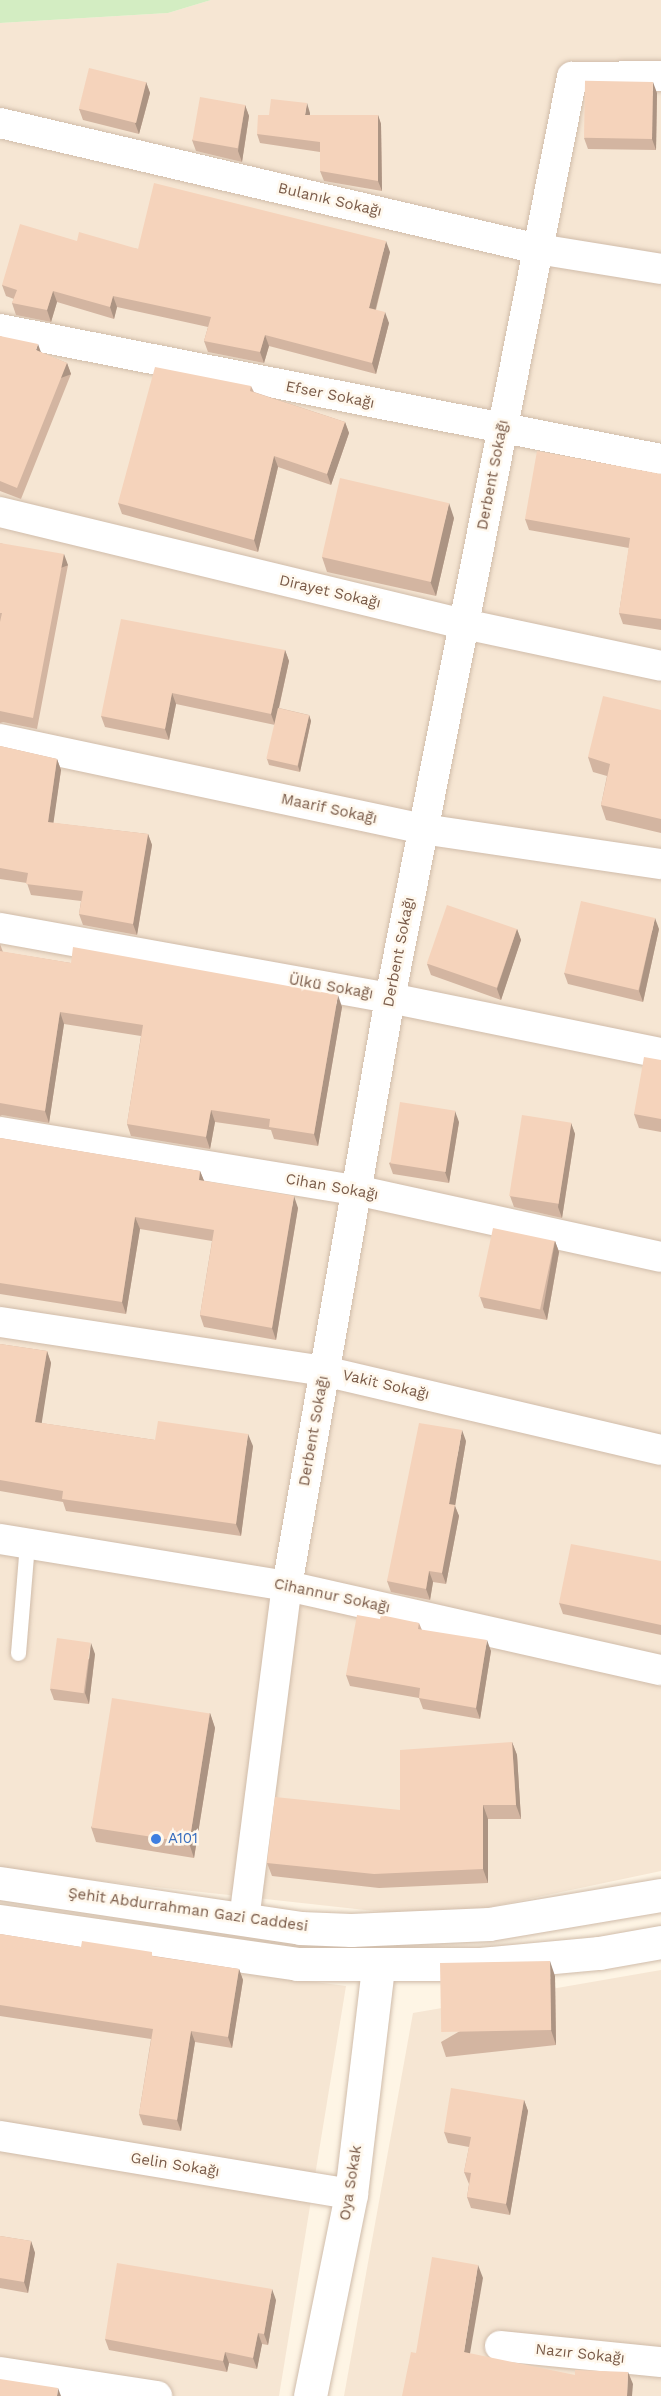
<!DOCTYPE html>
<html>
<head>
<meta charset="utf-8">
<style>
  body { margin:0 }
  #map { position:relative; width:661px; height:2396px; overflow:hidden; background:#fef5e5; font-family:"Work Sans",sans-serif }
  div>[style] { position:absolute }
  .residential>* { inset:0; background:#f6e6d3 }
  .green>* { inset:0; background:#d3edc2 }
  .roads { filter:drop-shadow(0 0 2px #d0bcaa) drop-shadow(0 0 2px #d0bcaa) }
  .lane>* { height:15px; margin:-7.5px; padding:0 7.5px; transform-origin:7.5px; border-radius:7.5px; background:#fff }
  .street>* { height:30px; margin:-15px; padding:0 15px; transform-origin:15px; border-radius:15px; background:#fff }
  .secondary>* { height:33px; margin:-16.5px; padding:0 16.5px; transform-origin:16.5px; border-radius:16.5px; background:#fff }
  .wall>* { inset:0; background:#d3b5a1 }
  .shaded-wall>* { inset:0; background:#ac9483; transform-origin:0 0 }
  .building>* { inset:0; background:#f5d3bb; transform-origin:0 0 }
  .dots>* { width:16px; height:16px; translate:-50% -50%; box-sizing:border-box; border:3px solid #fff8ed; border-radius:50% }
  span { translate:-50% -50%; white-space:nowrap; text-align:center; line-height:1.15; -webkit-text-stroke:5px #fff8ed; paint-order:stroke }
  .street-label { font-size:15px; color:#795a48 }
  .shop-label { font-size:15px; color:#366cbe }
  .left { translate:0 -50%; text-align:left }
</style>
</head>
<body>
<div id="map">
  <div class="residential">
    <div style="clip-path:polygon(211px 0,661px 0,661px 1871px,438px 1918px,0 1870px,0 23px,168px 13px)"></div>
    <div style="clip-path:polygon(0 1941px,346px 1986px,279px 2396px,0 2396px)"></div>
    <div style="clip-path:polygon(661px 1970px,661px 2396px,344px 2396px,413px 2013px)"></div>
  </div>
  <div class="green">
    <div style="clip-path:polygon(0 0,211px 0,168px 13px,0 23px)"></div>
  </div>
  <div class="roads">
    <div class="lane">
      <div style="left:18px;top:1653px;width:110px;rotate:-85.3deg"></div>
    </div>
    <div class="street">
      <div style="left:0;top:123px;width:553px;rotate:13.18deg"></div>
      <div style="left:538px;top:249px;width:125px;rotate:9.2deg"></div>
      <div style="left:0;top:329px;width:674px;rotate:11.13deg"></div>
      <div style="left:0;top:512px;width:477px;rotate:13.6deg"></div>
      <div style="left:464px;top:624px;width:201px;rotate:12deg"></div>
      <div style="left:0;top:739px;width:432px;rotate:12deg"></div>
      <div style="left:423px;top:829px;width:241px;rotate:8.4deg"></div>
      <div style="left:0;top:928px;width:396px;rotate:10.2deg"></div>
      <div style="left:390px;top:998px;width:277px;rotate:11.5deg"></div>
      <div style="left:0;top:1132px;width:361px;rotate:9.3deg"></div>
      <div style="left:356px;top:1190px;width:312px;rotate:12.4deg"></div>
      <div style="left:0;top:1322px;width:328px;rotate:8.6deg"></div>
      <div style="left:324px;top:1371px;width:346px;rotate:13.2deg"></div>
      <div style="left:0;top:1539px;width:291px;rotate:9.3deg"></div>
      <div style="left:287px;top:1586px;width:383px;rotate:12.7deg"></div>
      <div style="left:244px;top:1920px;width:337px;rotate:-82.7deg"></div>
      <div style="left:287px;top:1586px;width:597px;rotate:-80.06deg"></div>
      <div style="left:390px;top:998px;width:939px;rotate:-78.82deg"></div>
      <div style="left:572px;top:77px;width:89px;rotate:-0.6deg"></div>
      <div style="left:0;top:2136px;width:356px;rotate:9.4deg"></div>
      <div style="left:500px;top:2346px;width:162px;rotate:5.7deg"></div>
      <div style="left:0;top:2372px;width:159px;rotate:8.7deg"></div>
    </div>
    <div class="secondary">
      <div style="left:0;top:1883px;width:303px;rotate:8.5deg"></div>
      <div style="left:300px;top:1928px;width:51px;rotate:2.2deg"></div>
      <div style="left:351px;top:1930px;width:138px;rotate:-2.5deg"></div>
      <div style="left:489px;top:1924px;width:174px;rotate:-9.6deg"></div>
      <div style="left:0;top:1921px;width:300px;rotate:8.2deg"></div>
      <div style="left:297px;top:1964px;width:183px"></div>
      <div style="left:480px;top:1964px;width:120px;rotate:-5.3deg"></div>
      <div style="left:599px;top:1953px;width:63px;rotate:-10.1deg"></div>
      <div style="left:310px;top:2396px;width:206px;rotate:-78.5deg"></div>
      <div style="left:351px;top:2194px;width:229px;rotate:-83.2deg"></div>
    </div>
  </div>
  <div class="wall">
    <div style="clip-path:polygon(146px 82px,150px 93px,139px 134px,83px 120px,79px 109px)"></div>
    <div style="clip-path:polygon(657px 93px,656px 150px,588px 149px,584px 138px)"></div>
    <div style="clip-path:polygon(245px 105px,249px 116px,242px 162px,196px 151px,192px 140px)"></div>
    <div style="clip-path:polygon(310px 113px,310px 115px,378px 115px,381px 124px,382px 191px,324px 181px,320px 171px,320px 152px,260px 143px,257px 134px)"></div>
    <div style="clip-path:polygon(77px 241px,138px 249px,390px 252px,376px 310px,389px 323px,376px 374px,269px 346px,264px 363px,208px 352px,204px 341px,208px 327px,117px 307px,114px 319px,57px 302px,51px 322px,16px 315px,12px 303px,14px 299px,6px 296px,2px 285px)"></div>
    <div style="clip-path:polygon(0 336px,67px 363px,71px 374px,21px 499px,0 491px)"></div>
    <div style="clip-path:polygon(251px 386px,254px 392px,345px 422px,349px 433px,331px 485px,278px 467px,258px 552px,122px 514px,118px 503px)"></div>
    <div style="clip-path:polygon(661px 474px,661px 630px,623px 624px,619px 613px,629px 548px,529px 530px,525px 519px)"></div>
    <div style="clip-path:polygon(454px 518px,436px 596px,327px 572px,322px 557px)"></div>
    <div style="clip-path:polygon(0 543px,68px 565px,37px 729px,3px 722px,0 723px)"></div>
    <div style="clip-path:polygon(285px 650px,289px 661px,279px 708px,309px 715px,311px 721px,300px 772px,269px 765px,267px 759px,275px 725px,176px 704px,169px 740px,105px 727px,101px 716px)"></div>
    <div style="clip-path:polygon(661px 710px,661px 833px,606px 820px,601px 805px,607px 776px,593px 772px,588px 757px)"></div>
    <div style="clip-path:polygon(0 746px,57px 759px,61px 770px,53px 823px,148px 834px,152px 845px,137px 935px,83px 925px,79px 914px,81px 901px,31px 895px,27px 883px,0 879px)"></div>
    <div style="clip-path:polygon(517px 929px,521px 940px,501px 1000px,431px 975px,427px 964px)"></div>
    <div style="clip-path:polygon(659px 929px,643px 1002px,568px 984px,564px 973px)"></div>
    <div style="clip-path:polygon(0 944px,3px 952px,342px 1007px,318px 1146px,274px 1139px,271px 1130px,215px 1122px,210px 1149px,131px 1136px,127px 1124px,141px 1036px,64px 1024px,49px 1123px,2px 1115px,0 1116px)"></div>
    <div style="clip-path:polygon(661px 1060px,661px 1132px,639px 1128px,634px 1114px)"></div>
    <div style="clip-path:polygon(459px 1122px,449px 1183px,393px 1174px,389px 1163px)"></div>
    <div style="clip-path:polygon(571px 1123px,575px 1134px,562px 1218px,514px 1207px,510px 1196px)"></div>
    <div style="clip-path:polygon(0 1138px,200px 1171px,204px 1181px,298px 1208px,276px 1340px,204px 1327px,200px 1315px,212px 1241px,140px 1229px,126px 1314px,0 1294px)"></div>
    <div style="clip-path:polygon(555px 1241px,559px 1252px,547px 1320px,484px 1308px,480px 1297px)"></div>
    <div style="clip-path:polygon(0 1344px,47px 1351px,51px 1363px,41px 1423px,155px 1440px,253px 1446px,241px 1536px,66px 1511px,63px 1502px,0 1491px)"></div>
    <div style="clip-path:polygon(466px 1441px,455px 1506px,459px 1516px,446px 1584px,433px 1582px,430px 1600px,391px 1592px,387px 1581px)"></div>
    <div style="clip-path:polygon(661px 1561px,661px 1635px,563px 1614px,559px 1603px)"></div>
    <div style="clip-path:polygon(380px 1619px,419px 1623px,422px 1630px,491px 1651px,480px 1719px,423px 1709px,419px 1698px,350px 1686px,346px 1675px)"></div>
    <div style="clip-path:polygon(95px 1654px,89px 1704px,54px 1700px,50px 1689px)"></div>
    <div style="clip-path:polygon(210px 1713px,215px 1728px,194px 1858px,96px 1842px,91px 1827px)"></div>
    <div style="clip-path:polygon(512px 1742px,517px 1755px,521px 1819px,488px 1819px,488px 1883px,379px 1888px,272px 1876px,267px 1863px,400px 1810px)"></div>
    <div style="clip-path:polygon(0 1934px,81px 1947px,154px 1956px,239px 1969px,243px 1980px,232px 2048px,195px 2042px,181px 2131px,143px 2125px,139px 2114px,151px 2039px,0 2016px)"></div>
    <div style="clip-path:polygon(555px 1976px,556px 2045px,446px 2057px,441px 2042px)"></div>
    <div style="clip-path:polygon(524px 2100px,528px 2111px,510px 2215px,471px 2208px,467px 2197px,469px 2184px,464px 2172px,469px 2147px,448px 2143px,444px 2132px)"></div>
    <div style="clip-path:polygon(0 2236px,31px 2241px,35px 2253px,28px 2293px,0 2288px)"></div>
    <div style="clip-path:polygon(276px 2300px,268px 2345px,262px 2344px,257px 2369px,229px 2363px,227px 2372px,109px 2350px,105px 2339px)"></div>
  </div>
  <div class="shaded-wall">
    <div style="clip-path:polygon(146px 82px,150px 93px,139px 134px,135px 123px)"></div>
    <div style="clip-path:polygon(653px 82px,657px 93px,656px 150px,652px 139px)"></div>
    <div style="clip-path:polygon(307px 103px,310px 113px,309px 125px,305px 115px)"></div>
    <div style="clip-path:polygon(245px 105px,249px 116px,242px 162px,238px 151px)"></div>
    <div style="clip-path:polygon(378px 115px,381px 124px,382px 191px,378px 181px)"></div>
    <div style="clip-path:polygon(386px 241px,390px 252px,373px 319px,369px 308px)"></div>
    <div style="clip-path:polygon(53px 291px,57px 302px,51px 322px,47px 310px)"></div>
    <div style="clip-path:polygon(113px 296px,117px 307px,114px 319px,110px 307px)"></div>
    <div style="clip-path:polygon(385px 312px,389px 323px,376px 374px,372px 363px)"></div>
    <div style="clip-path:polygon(265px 335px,269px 346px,264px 363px,260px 352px)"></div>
    <div style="clip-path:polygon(38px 344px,42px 355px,36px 350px)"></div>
    <div style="left:67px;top:363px;width:12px;height:135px;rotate:70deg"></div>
    <div style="clip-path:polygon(345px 422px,349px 433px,331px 485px,327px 474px)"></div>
    <div style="clip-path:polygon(274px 456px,278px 467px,258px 552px,254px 540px)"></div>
    <div style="clip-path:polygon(449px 503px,454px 518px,436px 596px,430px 581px)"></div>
    <div style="left:64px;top:554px;width:12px;height:167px;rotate:70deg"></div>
    <div style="clip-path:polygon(285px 650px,289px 661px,275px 725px,271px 714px)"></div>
    <div style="clip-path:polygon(172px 693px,176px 704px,169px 740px,165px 729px)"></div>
    <div style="clip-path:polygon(309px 715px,311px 721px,300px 772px,298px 766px)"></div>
    <div style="clip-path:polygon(57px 759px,61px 770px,52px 833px,48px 822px)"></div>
    <div style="clip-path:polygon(148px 834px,152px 845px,137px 935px,133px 924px)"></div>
    <div style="clip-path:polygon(655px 918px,659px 929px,643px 1002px,639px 991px)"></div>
    <div style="clip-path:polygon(517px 929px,521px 940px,501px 1000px,497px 989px)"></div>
    <div style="clip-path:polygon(338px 995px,342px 1007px,318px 1146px,314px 1134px)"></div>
    <div style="clip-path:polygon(60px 1012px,64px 1024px,49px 1123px,45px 1111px)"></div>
    <div style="clip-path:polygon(211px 1110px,215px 1122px,210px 1149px,206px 1137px)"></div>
    <div style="clip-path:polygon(455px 1111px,459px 1122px,449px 1183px,445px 1172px)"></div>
    <div style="clip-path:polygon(571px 1123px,575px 1134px,562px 1218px,558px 1207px)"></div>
    <div style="clip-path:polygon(200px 1171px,205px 1183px,199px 1180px)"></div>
    <div style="clip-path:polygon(294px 1196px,298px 1208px,276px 1340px,272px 1328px)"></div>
    <div style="clip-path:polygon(135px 1217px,140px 1229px,126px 1314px,122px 1302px)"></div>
    <div style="clip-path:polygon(555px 1241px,559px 1252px,547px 1320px,543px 1309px)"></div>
    <div style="clip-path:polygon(47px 1351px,51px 1363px,40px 1434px,35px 1422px)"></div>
    <div style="clip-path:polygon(462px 1430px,466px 1441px,455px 1506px,459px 1516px,446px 1584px,442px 1573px,449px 1504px)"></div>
    <div style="clip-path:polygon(248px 1434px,253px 1446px,241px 1536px,236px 1524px)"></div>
    <div style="clip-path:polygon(429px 1571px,433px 1582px,430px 1600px,426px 1589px)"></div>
    <div style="clip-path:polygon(487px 1640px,491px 1651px,480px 1719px,476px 1708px)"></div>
    <div style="clip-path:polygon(91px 1643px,95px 1654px,89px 1704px,85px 1693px)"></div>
    <div style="clip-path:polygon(210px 1713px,215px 1728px,194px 1858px,189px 1843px)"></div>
    <div style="clip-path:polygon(512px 1742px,517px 1755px,521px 1819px,516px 1805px)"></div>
    <div style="clip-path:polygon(483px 1805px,488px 1819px,488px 1883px,483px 1869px)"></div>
    <div style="clip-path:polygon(550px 1961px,555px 1976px,556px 2045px,551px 2030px)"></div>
    <div style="clip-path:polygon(239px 1969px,243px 1980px,232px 2048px,228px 2037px)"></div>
    <div style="clip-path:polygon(191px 2031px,195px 2042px,181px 2131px,177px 2120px)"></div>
    <div style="clip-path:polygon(524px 2100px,528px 2111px,510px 2215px,506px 2204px)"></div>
    <div style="clip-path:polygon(31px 2241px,35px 2253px,28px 2293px,24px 2282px)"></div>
    <div style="clip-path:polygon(478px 2265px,483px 2278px,468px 2365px,464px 2352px)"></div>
    <div style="clip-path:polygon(272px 2289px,276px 2300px,268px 2345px,264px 2334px)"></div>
    <div style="clip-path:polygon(258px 2333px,262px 2344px,257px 2369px,253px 2358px)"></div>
    <div style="clip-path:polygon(225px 2352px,229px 2363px,227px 2372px,223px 2361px)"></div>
    <div style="clip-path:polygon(628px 2372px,633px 2384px,632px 2396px,627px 2396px)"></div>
    <div style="clip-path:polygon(58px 2388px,61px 2396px,57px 2396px)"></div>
  </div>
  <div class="building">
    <div style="left:89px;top:68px;width:59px;height:42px;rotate:14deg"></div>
    <div style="left:653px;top:82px;width:57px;height:68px;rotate:91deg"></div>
    <div style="left:200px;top:97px;width:46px;height:44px;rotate:10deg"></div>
    <div style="clip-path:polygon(271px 99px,307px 103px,305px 115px,378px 115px,378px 181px,320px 171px,320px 142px,257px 134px,258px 115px,269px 115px)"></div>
    <div style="clip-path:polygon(154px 183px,386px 241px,369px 308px,385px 312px,372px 363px,265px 335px,260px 352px,204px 341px,211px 317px,113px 296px,110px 307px,53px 291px,47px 310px,12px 303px,17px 290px,2px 285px,20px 224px,77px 241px,79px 232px,138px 249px)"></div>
    <div style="clip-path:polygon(0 336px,38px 344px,36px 350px,67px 363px,17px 488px,0 481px)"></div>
    <div style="clip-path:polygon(155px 367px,251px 386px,250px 391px,345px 422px,327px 474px,274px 456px,254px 540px,118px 503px)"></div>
    <div style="clip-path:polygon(537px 451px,661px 474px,661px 619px,619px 613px,630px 538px,525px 519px)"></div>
    <div style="left:340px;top:478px;width:112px;height:81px;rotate:13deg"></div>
    <div style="clip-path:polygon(0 543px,64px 554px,33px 718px,0 711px,0 622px,2px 613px,0 613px)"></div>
    <div style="clip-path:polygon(121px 619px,285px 650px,271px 714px,172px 693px,165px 729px,101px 716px)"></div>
    <div style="clip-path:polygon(603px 696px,661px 710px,661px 819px,601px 805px,610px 764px,588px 757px)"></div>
    <div style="left:278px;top:708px;width:32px;height:52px;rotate:13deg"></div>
    <div style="clip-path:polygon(0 746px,57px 759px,48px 822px,148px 834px,133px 924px,79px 914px,83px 891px,26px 884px,28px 873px,0 868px)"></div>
    <div style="left:581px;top:901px;width:76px;height:74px;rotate:13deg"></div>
    <div style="left:447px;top:905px;width:74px;height:62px;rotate:19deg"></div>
    <div style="clip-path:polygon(73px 947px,338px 995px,314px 1134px,269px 1127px,270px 1119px,211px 1110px,206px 1137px,127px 1124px,143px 1025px,60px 1012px,45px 1111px,0 1103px,0 951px,71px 963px)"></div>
    <div style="clip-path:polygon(644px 1057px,661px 1060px,661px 1119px,634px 1114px)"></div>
    <div style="left:400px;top:1102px;width:56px;height:62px;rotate:9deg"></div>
    <div style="left:522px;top:1115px;width:50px;height:82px;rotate:9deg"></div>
    <div style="clip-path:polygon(0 1138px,200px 1171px,199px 1180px,294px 1196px,272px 1328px,200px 1315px,214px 1230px,135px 1217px,122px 1302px,0 1283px)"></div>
    <div style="left:493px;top:1228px;width:63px;height:70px;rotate:12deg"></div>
    <div style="clip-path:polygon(0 1344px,47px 1351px,35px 1422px,155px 1440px,158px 1421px,248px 1434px,236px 1524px,62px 1499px,63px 1491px,0 1480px)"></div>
    <div style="clip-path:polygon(419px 1423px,462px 1430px,449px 1504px,455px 1505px,442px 1573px,429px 1571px,426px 1589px,387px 1581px)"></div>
    <div style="clip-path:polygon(571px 1544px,661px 1561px,661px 1625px,559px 1603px)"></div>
    <div style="clip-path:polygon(357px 1615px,380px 1619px,381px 1615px,419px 1623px,418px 1629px,487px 1640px,476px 1708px,419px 1698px,420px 1688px,346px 1675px)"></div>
    <div style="left:57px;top:1638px;width:34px;height:51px;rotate:8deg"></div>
    <div style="left:112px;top:1698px;width:99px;height:131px;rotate:9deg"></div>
    <div style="clip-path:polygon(512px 1742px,516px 1805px,483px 1805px,483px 1869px,374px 1874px,267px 1863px,275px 1797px,400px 1810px,400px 1750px)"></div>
    <div style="clip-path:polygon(0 1934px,81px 1947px,82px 1941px,152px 1952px,152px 1956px,239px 1969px,228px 2037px,191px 2031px,177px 2120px,139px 2114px,153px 2029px,0 2005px)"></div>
    <div style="left:550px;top:1961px;width:69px;height:110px;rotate:89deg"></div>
    <div style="clip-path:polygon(451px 2088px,524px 2100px,506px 2204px,467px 2197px,471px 2173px,464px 2172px,471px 2137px,444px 2132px)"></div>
    <div style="clip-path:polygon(0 2236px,31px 2241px,24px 2282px,0 2278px)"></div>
    <div style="clip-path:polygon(432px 2257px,478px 2265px,464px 2352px,575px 2375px,575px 2370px,628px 2372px,627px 2396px,402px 2396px,411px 2352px,416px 2353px)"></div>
    <div style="clip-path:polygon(117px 2263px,272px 2289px,264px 2334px,258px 2333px,253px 2358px,225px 2352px,223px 2361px,105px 2339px)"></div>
    <div style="clip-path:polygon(0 2379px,58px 2388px,57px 2396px,0 2396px)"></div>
  </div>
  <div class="dots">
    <div style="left:156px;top:1839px;background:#3f7fe0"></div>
  </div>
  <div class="street-label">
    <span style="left:330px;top:200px;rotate:13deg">Bulanık Sokağı</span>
    <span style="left:330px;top:395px;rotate:11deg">Efser Sokağı</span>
    <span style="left:493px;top:475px;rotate:-79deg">Derbent Sokağı</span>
    <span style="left:330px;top:592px;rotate:13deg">Dirayet Sokağı</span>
    <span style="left:329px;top:809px;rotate:12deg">Maarif Sokağı</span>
    <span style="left:399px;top:952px;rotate:-79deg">Derbent Sokağı</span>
    <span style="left:331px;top:987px;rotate:10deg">Ülkü Sokağı</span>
    <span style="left:332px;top:1187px;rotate:10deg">Cihan Sokağı</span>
    <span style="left:386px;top:1385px;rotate:13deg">Vakit Sokağı</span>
    <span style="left:314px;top:1431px;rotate:-80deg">Derbent Sokağı</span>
    <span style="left:332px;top:1596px;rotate:12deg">Cihannur Sokağı</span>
    <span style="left:188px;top:1910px;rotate:8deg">Şehit Abdurrahman Gazi Caddesi</span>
    <span style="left:175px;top:2165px;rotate:9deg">Gelin Sokağı</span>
    <span style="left:351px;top:2183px;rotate:-81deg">Oya Sokak</span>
    <span style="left:580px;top:2354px;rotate:6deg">Nazır Sokağı</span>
  </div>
  <div class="shop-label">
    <span class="left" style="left:168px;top:1839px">A101</span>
  </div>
</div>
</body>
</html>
